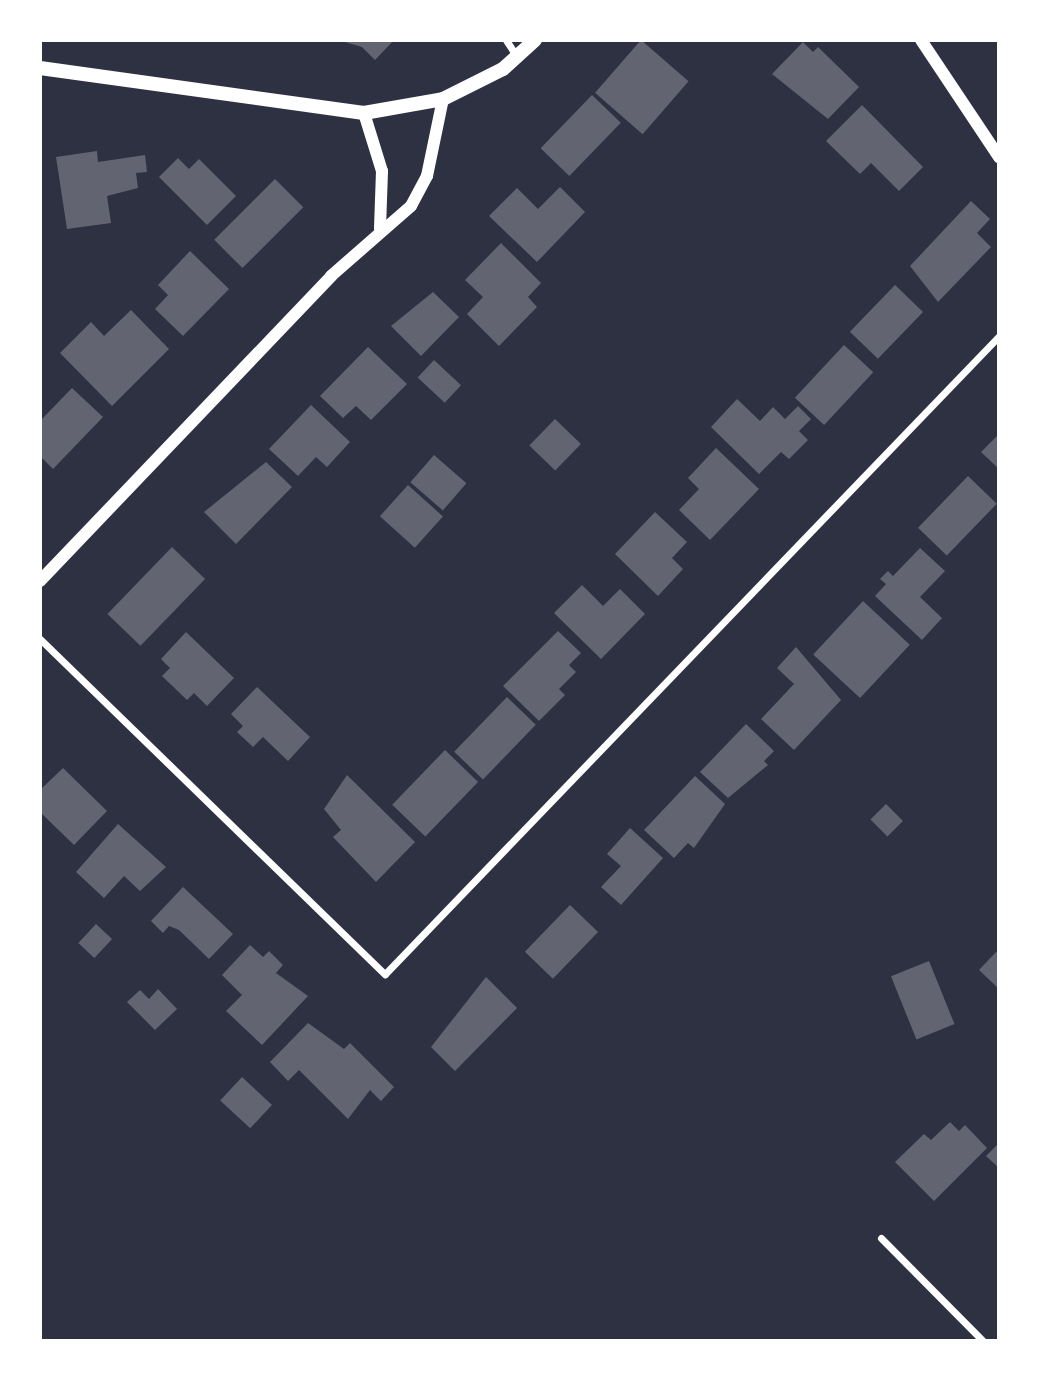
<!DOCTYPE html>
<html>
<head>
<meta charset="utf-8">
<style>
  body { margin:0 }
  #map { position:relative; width:1039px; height:1381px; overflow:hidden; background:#2d3142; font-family:"Fira Sans",sans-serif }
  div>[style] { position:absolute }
  .building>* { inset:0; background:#626471; transform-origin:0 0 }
  .minor>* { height:7px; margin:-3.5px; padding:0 3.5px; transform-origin:3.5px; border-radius:3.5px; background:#fff }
  .tertiary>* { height:12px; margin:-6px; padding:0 6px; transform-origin:6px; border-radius:6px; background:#fff }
  .secondary>* { height:14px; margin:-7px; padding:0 7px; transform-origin:7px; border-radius:7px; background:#fff }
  span { translate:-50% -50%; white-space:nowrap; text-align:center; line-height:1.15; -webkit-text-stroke:5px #fff; paint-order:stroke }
  .frame { position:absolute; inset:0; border:42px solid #fff; pointer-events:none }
</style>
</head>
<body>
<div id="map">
  <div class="building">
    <div style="clip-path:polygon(338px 40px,394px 40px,375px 60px,362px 47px)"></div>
    <div style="left:641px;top:40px;width:63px;height:70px;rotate:41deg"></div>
    <div style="clip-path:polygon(803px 42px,813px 52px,818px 47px,859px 87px,828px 119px,772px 74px)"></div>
    <div style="left:592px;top:95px;width:40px;height:74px;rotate:44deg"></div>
    <div style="clip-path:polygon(862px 105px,923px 167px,899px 191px,871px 163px,860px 174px,826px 141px)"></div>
    <div style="clip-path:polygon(97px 151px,98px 162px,145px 155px,147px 172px,136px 173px,138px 188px,107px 196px,111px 223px,67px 229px,56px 157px)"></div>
    <div style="clip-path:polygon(178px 158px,189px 169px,199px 159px,236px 196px,207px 225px,159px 177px)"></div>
    <div style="left:275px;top:179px;width:40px;height:86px;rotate:45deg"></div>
    <div style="clip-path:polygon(560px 187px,585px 212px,537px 262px,489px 216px,517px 188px,538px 209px)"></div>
    <div style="clip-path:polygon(971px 201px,990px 219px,977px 233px,991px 247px,938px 302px,910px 266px)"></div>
    <div style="clip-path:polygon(501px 243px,541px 283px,528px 297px,537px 307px,499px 346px,467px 314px,483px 297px,465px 280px)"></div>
    <div style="clip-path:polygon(190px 251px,229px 289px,183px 336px,155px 309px,168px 295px,158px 285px)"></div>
    <div style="left:895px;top:285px;width:39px;height:65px;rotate:44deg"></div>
    <div style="clip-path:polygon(433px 292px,459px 317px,421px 356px,391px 326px)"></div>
    <div style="clip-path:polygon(131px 310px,169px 349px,112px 406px,60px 353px,91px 322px,104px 336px)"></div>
    <div style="left:844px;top:345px;width:40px;height:72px;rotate:43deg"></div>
    <div style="clip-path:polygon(368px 347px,407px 384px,371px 420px,356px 406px,343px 418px,320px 396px)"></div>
    <div style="left:434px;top:360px;width:37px;height:24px;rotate:43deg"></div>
    <div style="clip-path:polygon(72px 388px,103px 417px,53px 469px,40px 456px,40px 421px)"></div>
    <div style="clip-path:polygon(737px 399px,760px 421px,773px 407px,785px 419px,798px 406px,811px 419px,799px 431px,808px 440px,789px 459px,781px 452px,759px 474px,711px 427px)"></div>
    <div style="clip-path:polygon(311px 405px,350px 442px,327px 467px,316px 457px,298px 476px,269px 449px)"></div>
    <div style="left:555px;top:419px;width:36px;height:37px;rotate:44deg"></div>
    <div style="clip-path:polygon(999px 434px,999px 469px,981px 452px)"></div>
    <div style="clip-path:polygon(716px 448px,759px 489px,710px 540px,679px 510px,699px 489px,688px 478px)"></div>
    <div style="left:434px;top:455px;width:43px;height:36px;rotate:41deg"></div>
    <div style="clip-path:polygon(266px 462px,292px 487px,236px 544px,204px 512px)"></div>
    <div style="left:968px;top:476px;width:40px;height:72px;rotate:44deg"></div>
    <div style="left:408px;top:485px;width:47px;height:42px;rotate:42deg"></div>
    <div style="clip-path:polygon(655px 512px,687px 542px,672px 558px,683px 569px,658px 596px,615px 554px)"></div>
    <div style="left:172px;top:547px;width:46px;height:93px;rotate:44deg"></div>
    <div style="clip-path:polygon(920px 548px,945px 571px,920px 597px,942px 618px,922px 640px,875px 596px,886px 584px,880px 579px,888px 571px,893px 576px)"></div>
    <div style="clip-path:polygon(582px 585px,603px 606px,620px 589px,645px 614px,601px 659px,554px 613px)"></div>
    <div style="left:863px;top:601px;width:64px;height:73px;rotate:43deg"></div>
    <div style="clip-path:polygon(558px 631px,581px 653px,569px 665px,576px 672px,559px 689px,565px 695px,539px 721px,503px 686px)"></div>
    <div style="clip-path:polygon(186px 632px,234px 678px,207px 706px,194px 693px,187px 700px,162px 676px,170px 668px,161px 659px)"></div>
    <div style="clip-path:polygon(796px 647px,841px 700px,794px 750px,761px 719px,794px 684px,777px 668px)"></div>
    <div style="clip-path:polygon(257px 687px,310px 737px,288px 761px,263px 737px,253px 747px,237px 732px,243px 726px,231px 714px)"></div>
    <div style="left:507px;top:697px;width:40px;height:76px;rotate:44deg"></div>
    <div style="clip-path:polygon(746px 724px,774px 751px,764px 761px,768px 765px,728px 798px,700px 772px)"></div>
    <div style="left:445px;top:750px;width:46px;height:76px;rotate:44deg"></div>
    <div style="clip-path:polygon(63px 768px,107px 811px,74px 845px,40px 812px,40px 790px)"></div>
    <div style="clip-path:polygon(347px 775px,415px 842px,376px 882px,333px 837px,341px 830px,324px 809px)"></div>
    <div style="clip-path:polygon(695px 776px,725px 804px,694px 848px,688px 843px,674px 858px,644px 830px)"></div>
    <div style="left:886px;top:804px;width:24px;height:22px;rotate:45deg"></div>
    <div style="clip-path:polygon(118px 824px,166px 867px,140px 891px,124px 876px,104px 898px,76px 872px)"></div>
    <div style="clip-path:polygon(630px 828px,663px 858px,621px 905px,601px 887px,621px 866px,607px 854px)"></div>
    <div style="clip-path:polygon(183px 887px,233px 934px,209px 959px,179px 930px,169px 926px,163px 933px,151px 921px)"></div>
    <div style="left:570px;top:905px;width:39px;height:65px;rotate:44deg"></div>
    <div style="left:96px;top:924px;width:22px;height:26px;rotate:43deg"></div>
    <div style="clip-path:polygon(250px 945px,263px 957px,269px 951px,283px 965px,276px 973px,308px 996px,262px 1045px,226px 1011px,242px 995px,222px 975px)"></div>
    <div style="clip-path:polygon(996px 952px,999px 954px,999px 989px,979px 970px)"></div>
    <div style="left:929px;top:961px;width:68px;height:41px;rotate:68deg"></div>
    <div style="clip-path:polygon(486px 977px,517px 1008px,455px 1071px,431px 1047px)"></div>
    <div style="clip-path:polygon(158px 989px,177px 1009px,155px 1030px,127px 1002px,140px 990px,149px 999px)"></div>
    <div style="clip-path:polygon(308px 1023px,344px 1049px,350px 1043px,394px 1087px,381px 1101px,370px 1090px,348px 1119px,299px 1070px,288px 1081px,270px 1062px)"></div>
    <div style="left:242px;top:1077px;width:41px;height:32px;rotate:43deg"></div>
    <div style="clip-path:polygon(950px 1122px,959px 1131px,965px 1125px,987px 1148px,934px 1201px,895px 1162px,924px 1134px,931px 1140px)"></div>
    <div style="clip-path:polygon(999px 1143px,999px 1168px,986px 1156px)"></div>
  </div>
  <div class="minor">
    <div style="left:506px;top:40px;width:20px;rotate:57deg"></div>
    <div style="left:40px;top:639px;width:481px;rotate:44.2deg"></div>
    <div style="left:385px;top:974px;width:885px;rotate:-46.1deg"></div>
    <div style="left:881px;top:1238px;width:145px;rotate:45.3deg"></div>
  </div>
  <div class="tertiary">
    <div style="left:921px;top:40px;width:141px;rotate:56.3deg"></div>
    <div style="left:364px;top:113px;width:61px;rotate:72.8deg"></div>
    <div style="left:382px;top:171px;width:58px;rotate:92deg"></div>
    <div style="left:40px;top:581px;width:422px;rotate:-46.3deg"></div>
    <div style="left:331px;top:276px;width:106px;rotate:-41.2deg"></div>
    <div style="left:411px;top:206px;width:34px;rotate:-62deg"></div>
    <div style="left:427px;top:176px;width:79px;rotate:-78.3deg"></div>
  </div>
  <div class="secondary">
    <div style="left:40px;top:68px;width:327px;rotate:7.9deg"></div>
    <div style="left:364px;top:113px;width:80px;rotate:-10deg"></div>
    <div style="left:443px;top:99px;width:67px;rotate:-26.6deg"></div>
    <div style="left:503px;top:69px;width:43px;rotate:-42.2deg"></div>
  </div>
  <div class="frame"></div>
</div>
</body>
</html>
